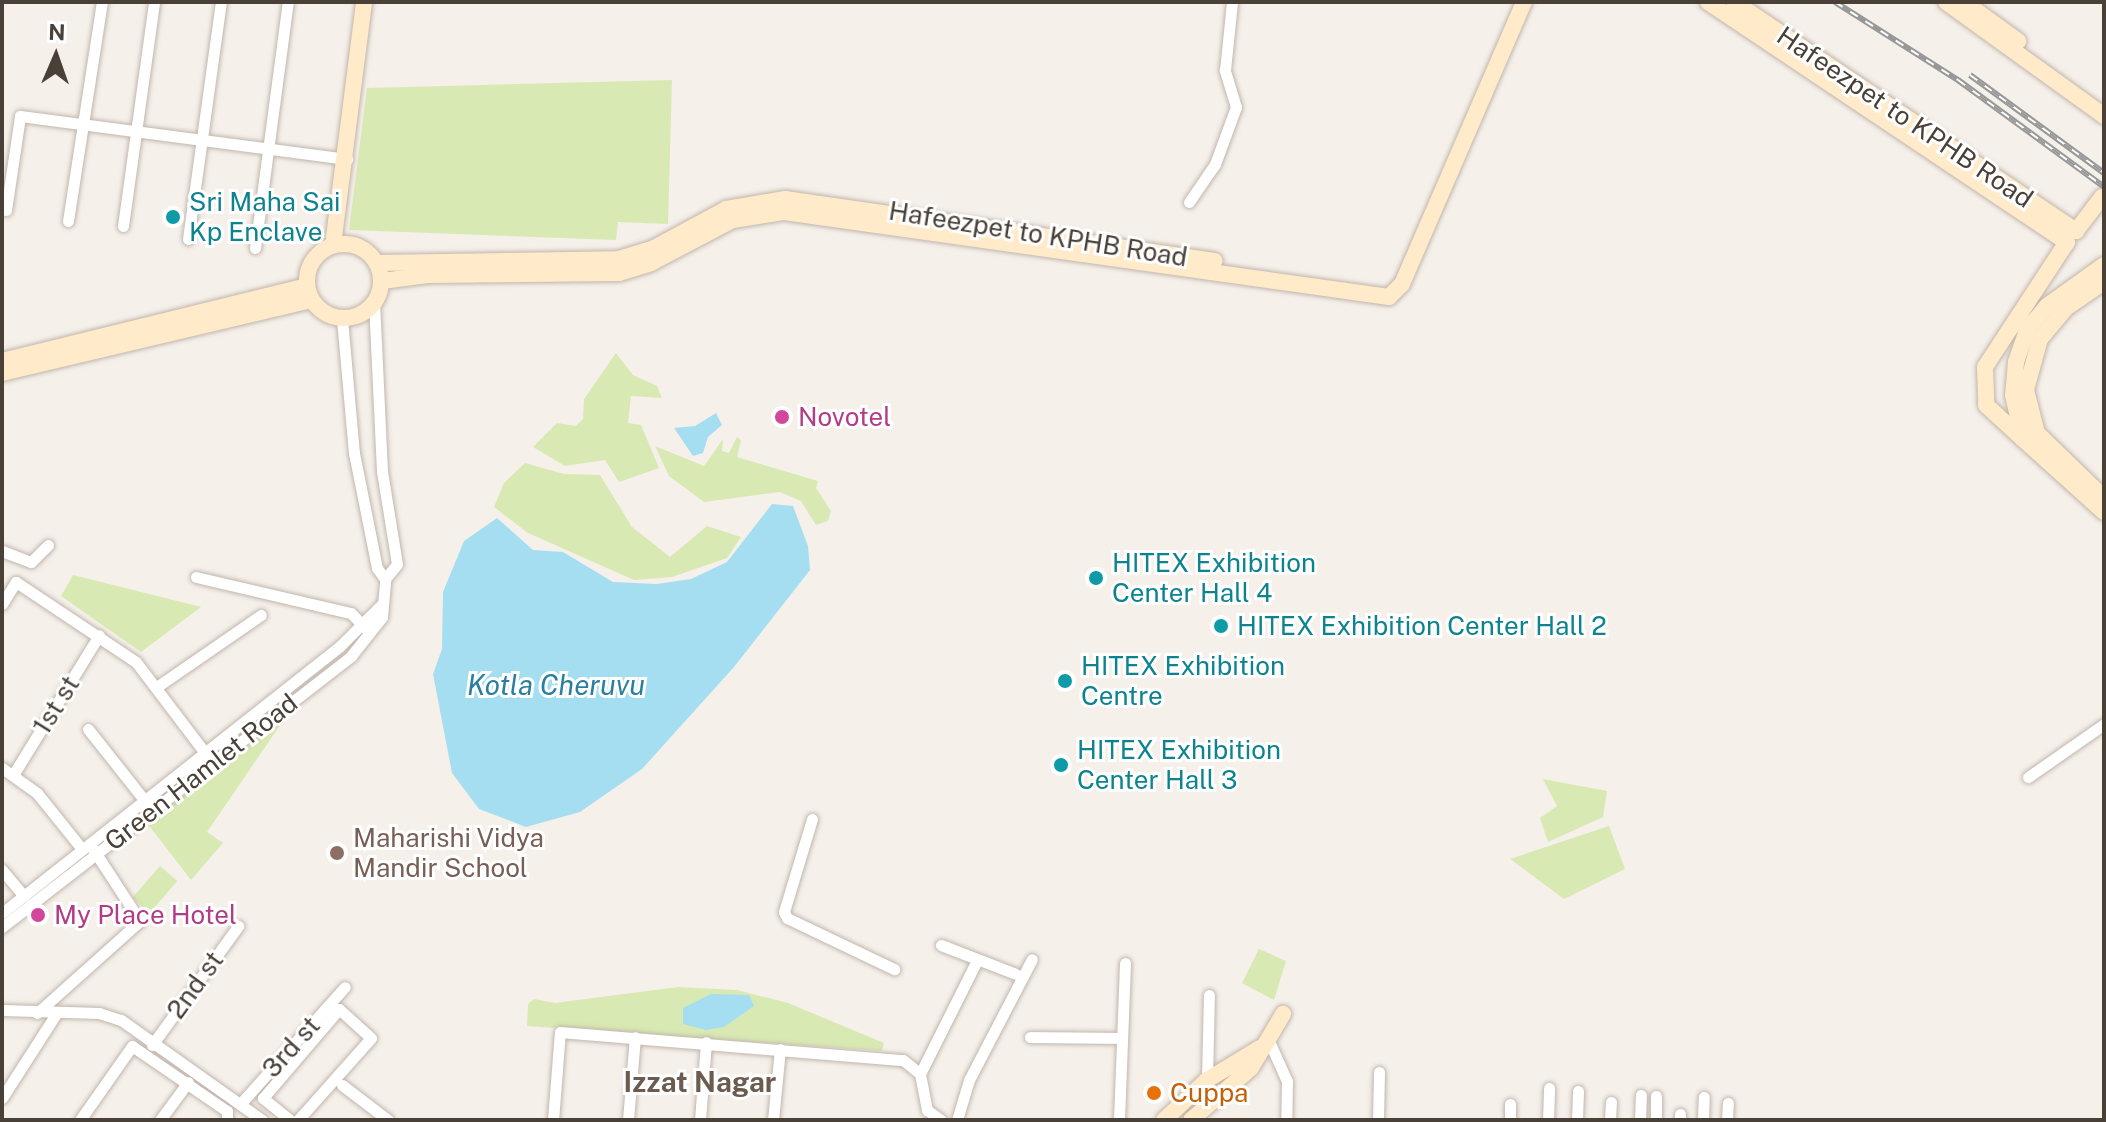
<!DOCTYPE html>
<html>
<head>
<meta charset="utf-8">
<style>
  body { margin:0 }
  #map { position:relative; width:2106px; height:1122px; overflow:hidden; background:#f5f0ea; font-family:"Public Sans",sans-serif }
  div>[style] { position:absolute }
  .green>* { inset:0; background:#d9e9b3; transform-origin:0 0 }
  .water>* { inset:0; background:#a6def1 }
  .roads { filter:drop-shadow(0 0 2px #c1b6ac) drop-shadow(0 0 2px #c1b6ac) }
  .street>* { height:11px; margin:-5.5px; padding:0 5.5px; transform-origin:5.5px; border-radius:5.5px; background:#fff }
  .secondary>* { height:16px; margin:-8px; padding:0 8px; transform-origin:8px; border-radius:8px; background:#ffeaca }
  .secondary>.ring { margin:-8px; padding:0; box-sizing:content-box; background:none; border:16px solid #ffeaca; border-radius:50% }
  .rail>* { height:6px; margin-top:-3px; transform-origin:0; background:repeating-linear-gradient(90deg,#fff 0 9px,#989898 0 18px); box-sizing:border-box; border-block:2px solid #989898 }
  .dots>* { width:22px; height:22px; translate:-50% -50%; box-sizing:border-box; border:4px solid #fff; border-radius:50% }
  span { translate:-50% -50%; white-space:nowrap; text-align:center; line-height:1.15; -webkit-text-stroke:6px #fff; paint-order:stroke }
  .street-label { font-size:26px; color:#494038 }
  .culture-label { font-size:26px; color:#0d838f }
  .left { translate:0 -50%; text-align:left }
  .hotel-label { font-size:26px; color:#b23c85 }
  .education-label { font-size:26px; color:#785e54 }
  .food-label { font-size:26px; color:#c56008 }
  .water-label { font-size:28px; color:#2a7f9e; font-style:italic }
  .neighbourhood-label { font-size:28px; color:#6c5c4f; font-weight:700 }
  .frame { position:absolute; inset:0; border:4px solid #494038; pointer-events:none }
  .north { position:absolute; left:16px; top:16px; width:80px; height:80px; -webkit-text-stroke:6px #fff; paint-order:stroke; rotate:2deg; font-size:22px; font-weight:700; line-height:32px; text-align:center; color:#494038 }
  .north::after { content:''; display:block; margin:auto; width:28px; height:36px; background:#494038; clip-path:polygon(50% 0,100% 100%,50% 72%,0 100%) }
</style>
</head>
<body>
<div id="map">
  <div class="green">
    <div style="clip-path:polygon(672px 80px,668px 224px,618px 222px,616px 240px,349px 230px,367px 88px)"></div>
    <div style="clip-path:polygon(616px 353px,633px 375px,657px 386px,662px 398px,631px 396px,628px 423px,641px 425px,659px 468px,619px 482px,605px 460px,565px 466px,533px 447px,557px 423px,576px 426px,583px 419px,584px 399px)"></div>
    <div style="clip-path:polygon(737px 437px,741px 440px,737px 457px,818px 481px,816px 488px,831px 511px,828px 521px,816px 525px,801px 501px,780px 492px,704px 502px,669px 476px,655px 446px,704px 466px,723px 439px,722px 451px,729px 453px)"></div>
    <div style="clip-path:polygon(525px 463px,564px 474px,600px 475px,632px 527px,670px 557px,707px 526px,741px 537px,727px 558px,672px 577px,634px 580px,528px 533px,494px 507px,504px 483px)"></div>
    <div style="clip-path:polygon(73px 575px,201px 607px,141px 652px,61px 596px)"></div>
    <div style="clip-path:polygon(283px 721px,207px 832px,223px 843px,191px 880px,147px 823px)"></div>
    <div style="clip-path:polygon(1543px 779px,1607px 791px,1603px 817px,1548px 842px,1540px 818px,1557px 806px)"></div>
    <div style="clip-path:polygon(1609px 826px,1625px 869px,1564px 899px,1510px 859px)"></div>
    <div style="left:160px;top:866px;width:23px;height:42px;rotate:41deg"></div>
    <div style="clip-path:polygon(1259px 949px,1286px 961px,1274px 1000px,1242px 983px)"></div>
    <div style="clip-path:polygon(678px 987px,737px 990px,788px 1003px,884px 1043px,882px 1051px,527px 1026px,528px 1004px,534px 999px,555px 1003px)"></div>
  </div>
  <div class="water">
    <div style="clip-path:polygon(716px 413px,722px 425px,708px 437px,703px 453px,693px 456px,674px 428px,695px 426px)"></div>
    <div style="clip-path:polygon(772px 504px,793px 506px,808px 546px,810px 570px,734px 667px,642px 769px,580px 812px,526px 827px,479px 809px,452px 773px,433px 674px,442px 649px,443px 592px,464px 541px,497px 518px,533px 550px,563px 552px,613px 582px,657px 584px,691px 579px,727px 562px)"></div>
    <div style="clip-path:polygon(711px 994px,749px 995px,754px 1006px,724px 1027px,706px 1030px,683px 1024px,683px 1008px)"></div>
  </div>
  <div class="roads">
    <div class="street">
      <div style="left:1189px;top:202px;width:46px;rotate:-55.6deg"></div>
      <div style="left:1215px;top:164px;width:61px;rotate:-69.8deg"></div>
      <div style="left:1236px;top:107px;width:39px;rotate:-107deg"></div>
      <div style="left:1225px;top:70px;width:68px;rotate:-84.1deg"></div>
      <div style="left:6px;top:210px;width:95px;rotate:-81.5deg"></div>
      <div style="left:20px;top:116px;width:330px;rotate:7.5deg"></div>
      <div style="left:68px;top:221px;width:222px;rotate:-81.2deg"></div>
      <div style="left:123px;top:226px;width:226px;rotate:-82.1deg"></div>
      <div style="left:188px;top:239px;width:239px;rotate:-82.1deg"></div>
      <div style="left:255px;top:248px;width:248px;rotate:-82.4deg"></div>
      <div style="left:342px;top:319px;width:135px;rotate:84.9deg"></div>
      <div style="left:354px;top:453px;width:117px;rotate:78.7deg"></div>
      <div style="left:377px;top:568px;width:14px;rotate:54deg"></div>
      <div style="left:2px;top:551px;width:31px;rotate:21deg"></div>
      <div style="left:31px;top:562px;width:24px;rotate:-45deg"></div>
      <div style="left:196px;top:577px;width:159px;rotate:13.1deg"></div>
      <div style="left:351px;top:613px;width:21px;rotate:47deg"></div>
      <div style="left:2px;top:604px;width:26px;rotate:-58deg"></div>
      <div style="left:16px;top:582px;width:144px;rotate:33.7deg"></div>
      <div style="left:136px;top:662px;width:121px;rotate:52.8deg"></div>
      <div style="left:158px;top:686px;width:125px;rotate:-34.6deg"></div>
      <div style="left:88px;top:729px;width:92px;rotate:51.6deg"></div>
      <div style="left:2px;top:768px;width:43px;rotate:35.5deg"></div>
      <div style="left:37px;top:793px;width:72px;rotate:51.2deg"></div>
      <div style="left:13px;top:775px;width:164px;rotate:-58.4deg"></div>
      <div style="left:2028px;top:777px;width:93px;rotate:-34.9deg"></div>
      <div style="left:812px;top:819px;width:97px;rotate:106.8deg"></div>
      <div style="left:784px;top:912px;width:7px;rotate:63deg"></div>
      <div style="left:787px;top:918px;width:119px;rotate:25.5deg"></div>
      <div style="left:2px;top:870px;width:34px;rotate:50deg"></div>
      <div style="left:2px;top:913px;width:431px;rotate:-38.3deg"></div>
      <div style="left:340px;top:646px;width:59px;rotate:-45deg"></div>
      <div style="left:2px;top:927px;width:442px;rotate:-37.8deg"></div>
      <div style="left:351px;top:656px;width:50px;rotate:-51.5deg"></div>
      <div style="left:382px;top:617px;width:38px;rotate:-85deg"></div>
      <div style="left:385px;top:579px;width:19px;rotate:-51deg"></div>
      <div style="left:397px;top:564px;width:94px;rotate:-99.2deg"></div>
      <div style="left:382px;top:471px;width:168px;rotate:-92.7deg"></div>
      <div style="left:941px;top:945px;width:80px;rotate:21.1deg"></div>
      <div style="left:2px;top:1010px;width:97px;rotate:1.8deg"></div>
      <div style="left:99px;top:1013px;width:23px;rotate:18deg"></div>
      <div style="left:121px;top:1020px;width:173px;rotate:35.3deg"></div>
      <div style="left:37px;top:1013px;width:138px;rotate:-41.8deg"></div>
      <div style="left:140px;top:921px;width:86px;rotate:-123.1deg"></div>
      <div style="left:1030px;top:1037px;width:92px;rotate:0.6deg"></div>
      <div style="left:1268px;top:1039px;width:46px;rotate:65.7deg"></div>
      <div style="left:1287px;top:1081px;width:39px;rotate:91deg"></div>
      <div style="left:152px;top:1045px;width:147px;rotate:-54.1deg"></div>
      <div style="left:920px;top:1074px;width:127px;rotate:-63.4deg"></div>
      <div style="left:1207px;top:1080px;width:85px;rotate:-88.7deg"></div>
      <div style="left:342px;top:1085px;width:58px;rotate:37.3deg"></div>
      <div style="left:1656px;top:1096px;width:24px;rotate:90deg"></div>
      <div style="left:2px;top:1098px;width:100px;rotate:-57.3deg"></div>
      <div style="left:242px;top:1102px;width:154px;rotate:-48.2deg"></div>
      <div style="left:80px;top:1120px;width:90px;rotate:-54.9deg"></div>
      <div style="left:132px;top:1046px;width:115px;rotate:34.4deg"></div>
      <div style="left:227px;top:1111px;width:9px;rotate:90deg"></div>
      <div style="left:160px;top:1120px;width:47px;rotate:-53.6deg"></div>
      <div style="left:290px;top:1120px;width:35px;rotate:-141deg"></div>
      <div style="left:263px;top:1098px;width:117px;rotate:-49.5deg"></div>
      <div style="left:339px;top:1009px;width:43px;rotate:42.2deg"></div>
      <div style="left:371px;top:1038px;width:110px;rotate:131.7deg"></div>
      <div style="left:553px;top:1120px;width:88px;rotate:-85.5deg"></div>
      <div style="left:560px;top:1032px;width:344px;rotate:4.7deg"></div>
      <div style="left:903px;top:1060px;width:22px;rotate:39deg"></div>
      <div style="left:920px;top:1074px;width:37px;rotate:79deg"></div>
      <div style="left:927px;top:1110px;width:17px;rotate:36deg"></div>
      <div style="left:628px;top:1120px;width:83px;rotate:-85.2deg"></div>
      <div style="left:700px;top:1120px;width:78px;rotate:-85.6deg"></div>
      <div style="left:773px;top:1120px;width:71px;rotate:-84.4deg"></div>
      <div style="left:957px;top:1120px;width:42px;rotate:-73.3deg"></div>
      <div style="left:969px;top:1080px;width:136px;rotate:-62.5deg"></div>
      <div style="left:1119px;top:1120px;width:157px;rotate:-87.8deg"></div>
      <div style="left:1378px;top:1120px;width:48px;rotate:-88.8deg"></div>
      <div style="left:1510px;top:1120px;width:16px;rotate:-90deg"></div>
      <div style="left:1548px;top:1120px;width:32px;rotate:-88deg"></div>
      <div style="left:1577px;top:1120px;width:29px;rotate:-88deg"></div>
      <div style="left:1610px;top:1120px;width:18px;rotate:-87deg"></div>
      <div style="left:1640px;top:1120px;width:25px;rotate:-88deg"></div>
      <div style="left:1680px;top:1120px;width:6px;rotate:-90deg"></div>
      <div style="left:1703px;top:1120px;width:23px;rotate:-88deg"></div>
      <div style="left:1727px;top:1120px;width:17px;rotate:-87deg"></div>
    </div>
    <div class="secondary">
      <div style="left:1708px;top:2px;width:432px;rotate:33.8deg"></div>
      <div style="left:2067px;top:242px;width:149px;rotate:123.3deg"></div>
      <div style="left:1985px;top:367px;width:38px;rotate:88deg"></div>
      <div style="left:1986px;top:405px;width:50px;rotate:42.6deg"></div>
      <div style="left:1734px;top:2px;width:412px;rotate:33.8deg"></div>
      <div style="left:2076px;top:231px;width:43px;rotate:-52.6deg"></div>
      <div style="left:1946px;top:2px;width:195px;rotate:35.8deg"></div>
      <div style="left:1964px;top:2px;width:67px;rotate:35.8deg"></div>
      <div class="ring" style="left:307px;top:244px;width:58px;height:58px"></div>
      <div style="left:333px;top:245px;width:245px;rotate:-82.7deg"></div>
      <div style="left:377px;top:263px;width:242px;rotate:-0.9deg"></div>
      <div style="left:619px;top:259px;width:37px;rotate:-17deg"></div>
      <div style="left:654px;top:248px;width:82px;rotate:-28.4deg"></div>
      <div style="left:726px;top:209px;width:60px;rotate:-9.6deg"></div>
      <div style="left:785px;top:199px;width:434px;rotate:8.2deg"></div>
      <div style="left:2104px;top:265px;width:70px;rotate:144.3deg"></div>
      <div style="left:2047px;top:306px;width:31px;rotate:130deg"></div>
      <div style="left:2027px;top:330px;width:34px;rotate:109deg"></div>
      <div style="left:2016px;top:362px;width:33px;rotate:95deg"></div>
      <div style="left:2013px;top:395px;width:45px;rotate:77.2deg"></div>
      <div style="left:2023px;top:439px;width:109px;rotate:42deg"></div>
      <div style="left:382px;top:281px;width:46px;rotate:-7.4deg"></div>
      <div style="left:428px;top:275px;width:191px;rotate:-0.6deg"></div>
      <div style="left:619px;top:273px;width:34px;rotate:-17deg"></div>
      <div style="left:651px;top:263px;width:93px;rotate:-27.7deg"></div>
      <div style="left:733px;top:220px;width:52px;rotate:-8.9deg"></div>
      <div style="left:784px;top:212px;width:611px;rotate:8deg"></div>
      <div style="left:1389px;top:297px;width:18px;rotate:-45deg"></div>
      <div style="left:1402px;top:284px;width:307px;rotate:-66.6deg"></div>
      <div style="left:2104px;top:282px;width:46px;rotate:145.6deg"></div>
      <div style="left:2066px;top:308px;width:40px;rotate:130deg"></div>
      <div style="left:2040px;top:339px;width:53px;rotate:105.4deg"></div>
      <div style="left:2026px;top:390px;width:44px;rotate:75.7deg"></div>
      <div style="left:2037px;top:433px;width:93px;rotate:44.1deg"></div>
      <div style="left:2px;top:361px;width:314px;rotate:-13.8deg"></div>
      <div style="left:2px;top:373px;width:318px;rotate:-13.3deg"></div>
      <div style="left:1164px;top:1120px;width:59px;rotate:-42.9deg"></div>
      <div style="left:1207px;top:1080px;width:62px;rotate:-31.1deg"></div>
      <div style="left:1191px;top:1120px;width:79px;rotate:-40.9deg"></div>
      <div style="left:1251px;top:1068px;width:63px;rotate:-59.3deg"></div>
    </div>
  </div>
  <div class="rail">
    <div style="left:1835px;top:2px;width:146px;rotate:32.4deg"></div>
    <div style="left:1958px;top:80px;width:181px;rotate:36.2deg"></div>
    <div style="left:1970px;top:75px;width:166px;rotate:36.2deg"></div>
  </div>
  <div class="dots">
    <div style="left:173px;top:217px;background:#0f9aa8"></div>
    <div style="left:782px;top:417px;background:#d1479c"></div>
    <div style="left:1096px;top:578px;background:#0f9aa8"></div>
    <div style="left:1221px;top:626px;background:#0f9aa8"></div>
    <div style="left:1065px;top:681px;background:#0f9aa8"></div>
    <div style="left:1061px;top:765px;background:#0f9aa8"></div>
    <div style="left:337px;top:853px;background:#8d6e63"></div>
    <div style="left:38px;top:915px;background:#d1479c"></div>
    <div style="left:1154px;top:1093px;background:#e8710a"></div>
  </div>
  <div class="street-label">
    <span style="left:1905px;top:117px;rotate:34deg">Hafeezpet to KPHB Road</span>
    <span style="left:1038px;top:234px;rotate:9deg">Hafeezpet to KPHB Road</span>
    <span style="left:56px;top:705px;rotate:-58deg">1st st</span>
    <span style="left:201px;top:772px;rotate:-38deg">Green Hamlet Road</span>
    <span style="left:195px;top:985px;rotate:-54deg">2nd st</span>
    <span style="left:291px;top:1047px;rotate:-48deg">3rd st</span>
  </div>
  <div class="culture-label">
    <span class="left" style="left:189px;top:217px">Sri Maha Sai<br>Kp Enclave</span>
    <span class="left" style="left:1112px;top:578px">HITEX Exhibition<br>Center Hall 4</span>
    <span class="left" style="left:1237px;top:626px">HITEX Exhibition Center Hall 2</span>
    <span class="left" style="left:1081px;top:681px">HITEX Exhibition<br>Centre</span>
    <span class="left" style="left:1077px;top:765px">HITEX Exhibition<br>Center Hall 3</span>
  </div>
  <div class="hotel-label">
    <span class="left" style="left:798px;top:417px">Novotel</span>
    <span class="left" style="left:54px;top:915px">My Place Hotel</span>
  </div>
  <div class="education-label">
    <span class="left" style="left:353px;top:853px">Maharishi Vidya<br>Mandir School</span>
  </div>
  <div class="food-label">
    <span class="left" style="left:1170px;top:1093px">Cuppa</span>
  </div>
  <div class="water-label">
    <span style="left:556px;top:685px">Kotla Cheruvu</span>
  </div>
  <div class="neighbourhood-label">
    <span style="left:700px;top:1082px">Izzat Nagar</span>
  </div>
  <div class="frame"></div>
  <div class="north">N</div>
</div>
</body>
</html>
